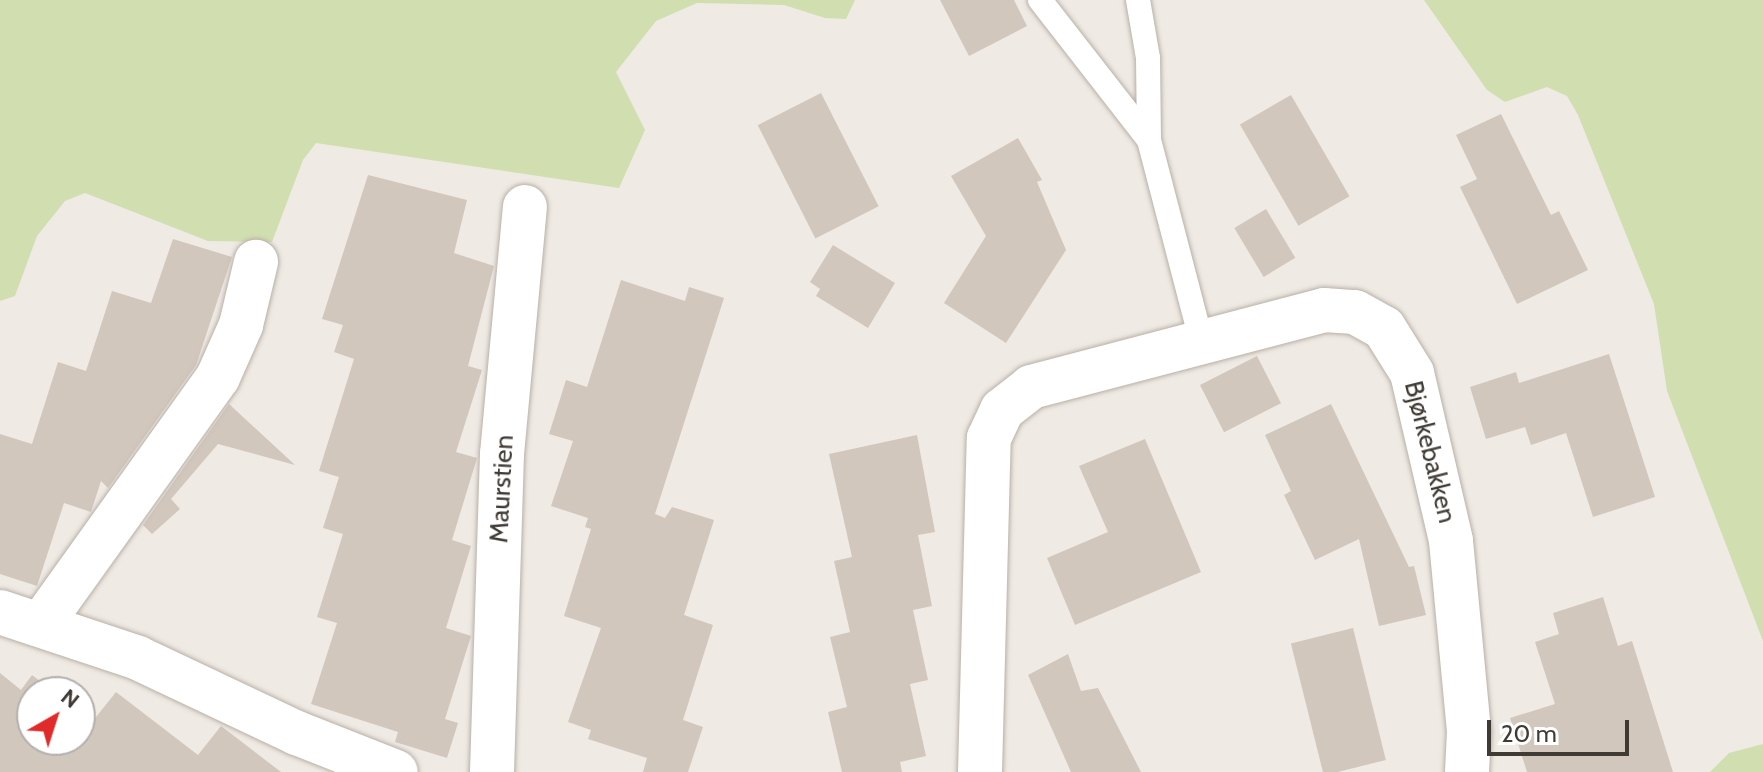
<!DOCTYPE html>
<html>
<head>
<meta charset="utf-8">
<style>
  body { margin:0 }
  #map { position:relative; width:1763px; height:772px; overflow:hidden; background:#efeae4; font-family:Cabin,sans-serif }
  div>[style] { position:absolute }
  .green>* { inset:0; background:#d1dfb0 }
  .building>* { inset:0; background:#d2c7bd; transform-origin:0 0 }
  .roads { filter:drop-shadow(0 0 2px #b9b0a7) drop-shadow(0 0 2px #b9b0a7) }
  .service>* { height:24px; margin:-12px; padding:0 12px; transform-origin:12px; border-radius:12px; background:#fff }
  .minor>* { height:44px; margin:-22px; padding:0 22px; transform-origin:22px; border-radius:22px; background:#fff }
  span { translate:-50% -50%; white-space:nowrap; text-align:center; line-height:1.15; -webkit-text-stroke:6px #fff; paint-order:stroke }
  .street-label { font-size:26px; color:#403a34 }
  .north { position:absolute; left:16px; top:676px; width:80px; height:80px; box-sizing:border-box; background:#fff; border:2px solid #b3b0ae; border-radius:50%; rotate:39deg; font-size:22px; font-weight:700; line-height:32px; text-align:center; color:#403a34 }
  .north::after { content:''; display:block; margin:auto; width:28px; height:36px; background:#e02b2a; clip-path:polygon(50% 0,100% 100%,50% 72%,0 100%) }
  .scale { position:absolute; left:1487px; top:720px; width:142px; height:36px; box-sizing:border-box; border:4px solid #403a34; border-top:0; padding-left:10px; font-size:24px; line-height:28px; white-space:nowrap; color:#403a34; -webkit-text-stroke:6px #fff; paint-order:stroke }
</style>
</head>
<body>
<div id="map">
  <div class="green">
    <div style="clip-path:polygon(0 0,855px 0,846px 19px,825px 18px,784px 5px,697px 3px,656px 21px,616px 72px,645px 130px,619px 188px,316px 143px,303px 160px,272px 242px,208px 241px,85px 193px,65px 201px,37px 236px,15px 296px,0 301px)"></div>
    <div style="clip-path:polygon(1424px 0,1763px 0,1763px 641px,1667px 391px,1654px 304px,1578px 115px,1567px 96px,1547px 87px,1505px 102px,1487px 90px)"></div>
    <div style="clip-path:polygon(1763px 744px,1763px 772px,1710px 772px,1729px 753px)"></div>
  </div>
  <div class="building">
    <div style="clip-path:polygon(940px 0,1014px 0,1027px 26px,969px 56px)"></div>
    <div style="left:821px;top:93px;width:127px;height:71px;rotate:63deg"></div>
    <div style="left:1291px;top:95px;width:117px;height:59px;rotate:60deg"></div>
    <div style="clip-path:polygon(1501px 114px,1551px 215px,1559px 211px,1588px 270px,1517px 304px,1460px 187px,1477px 179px,1456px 135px)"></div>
    <div style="clip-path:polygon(1018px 138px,1042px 180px,1037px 182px,1066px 250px,1006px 343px,944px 303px,986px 236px,951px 176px)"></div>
    <div style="clip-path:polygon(368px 175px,467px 200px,454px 253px,494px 266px,468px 366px,482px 370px,456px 452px,477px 458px,452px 540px,471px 546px,446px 628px,471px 636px,445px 719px,458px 723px,447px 758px,395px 742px,398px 732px,311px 704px,337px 623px,317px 617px,343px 534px,323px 528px,339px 477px,319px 471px,354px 359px,334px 352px,343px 325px,322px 319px)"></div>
    <div style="left:1266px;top:209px;width:57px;height:37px;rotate:59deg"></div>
    <div style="clip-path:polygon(173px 239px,232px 257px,196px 365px,108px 488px,101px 481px,91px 512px,64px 503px,37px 586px,0 574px,0 434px,32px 444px,58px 362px,86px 371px,112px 291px,151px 303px)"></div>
    <div style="clip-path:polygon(833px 245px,895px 283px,868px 328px,816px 296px,820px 289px,810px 282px)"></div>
    <div style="clip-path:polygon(621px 280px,685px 301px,689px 287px,724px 298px,655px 514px,665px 518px,672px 507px,714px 520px,684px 615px,713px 625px,683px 720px,703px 727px,688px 772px,643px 772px,647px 758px,588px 739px,591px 730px,568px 722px,601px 628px,564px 616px,591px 529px,585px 527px,588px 518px,551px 506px,573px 441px,549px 434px,566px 380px,587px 387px)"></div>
    <div style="clip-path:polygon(1609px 354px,1655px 497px,1593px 517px,1566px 433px,1531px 445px,1525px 427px,1486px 439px,1470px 387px,1516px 372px,1519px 383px)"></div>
    <div style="left:1257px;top:356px;width:53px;height:64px;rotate:63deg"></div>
    <div style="clip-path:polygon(229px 404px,295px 465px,218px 444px,171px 499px,180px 509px,152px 534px,143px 525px)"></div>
    <div style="clip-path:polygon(1331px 404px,1409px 567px,1414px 566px,1426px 615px,1379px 626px,1359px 539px,1315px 560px,1284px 495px,1291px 491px,1265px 435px)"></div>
    <div style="clip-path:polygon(917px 435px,935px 532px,918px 535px,932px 606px,913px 610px,928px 680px,910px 684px,926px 756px,900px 762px,902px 772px,842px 772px,828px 712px,847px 707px,830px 637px,850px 632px,834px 561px,852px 557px,829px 454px)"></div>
    <div style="clip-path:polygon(1145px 439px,1201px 572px,1075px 625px,1047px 558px,1108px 532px,1079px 466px)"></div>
    <div style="clip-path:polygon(1603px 597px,1618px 646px,1632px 641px,1673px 772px,1527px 772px,1510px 718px,1555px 704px,1535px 642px,1559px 634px,1553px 613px)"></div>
    <div style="left:1353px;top:628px;width:136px;height:64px;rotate:76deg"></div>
    <div style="clip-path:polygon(1068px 654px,1081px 691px,1098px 688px,1141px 772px,1071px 772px,1028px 675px)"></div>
    <div style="clip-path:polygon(0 673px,21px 690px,32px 675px,54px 692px,32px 692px,32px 740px,80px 740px,80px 712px,92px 722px,116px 692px,198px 755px,221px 726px,281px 772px,0 772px)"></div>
  </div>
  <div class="roads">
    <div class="service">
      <div style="left:1040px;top:0;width:177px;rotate:52.1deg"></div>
      <div style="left:1138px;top:0;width:59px;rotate:80.2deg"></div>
      <div style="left:1148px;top:58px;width:82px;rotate:89.3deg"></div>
      <div style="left:1149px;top:140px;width:206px;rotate:75.4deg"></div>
    </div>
    <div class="minor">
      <div style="left:0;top:612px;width:145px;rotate:18.4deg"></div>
      <div style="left:138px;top:658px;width:176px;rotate:25.3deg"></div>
      <div style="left:297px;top:733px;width:106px;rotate:21.5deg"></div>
      <div style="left:42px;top:623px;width:302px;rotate:-54.4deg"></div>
      <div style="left:218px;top:377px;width:57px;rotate:-66.1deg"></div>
      <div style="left:241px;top:325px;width:65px;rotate:-76.6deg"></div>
      <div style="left:492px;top:772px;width:318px;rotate:-88.2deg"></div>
      <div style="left:502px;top:454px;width:248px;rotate:-84.7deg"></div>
      <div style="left:980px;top:772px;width:334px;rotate:-88.5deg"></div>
      <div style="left:989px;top:438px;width:31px;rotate:-65deg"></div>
      <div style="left:1002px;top:410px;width:37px;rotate:-38deg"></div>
      <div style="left:1031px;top:387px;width:303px;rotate:-14.7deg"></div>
      <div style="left:1324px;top:310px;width:31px;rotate:4deg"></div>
      <div style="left:1355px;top:312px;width:33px;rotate:29deg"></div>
      <div style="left:1384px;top:328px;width:53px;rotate:58.1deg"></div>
      <div style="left:1412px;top:373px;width:172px;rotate:76.9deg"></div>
      <div style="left:1451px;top:541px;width:191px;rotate:84.6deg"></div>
      <div style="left:1469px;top:731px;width:41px;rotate:92.8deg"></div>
    </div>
  </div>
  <div class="street-label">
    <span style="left:1430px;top:452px;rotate:76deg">Bjørkebakken</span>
    <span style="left:502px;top:489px;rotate:-87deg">Maurstien</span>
  </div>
  <div class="north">N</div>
  <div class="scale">20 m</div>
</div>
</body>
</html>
